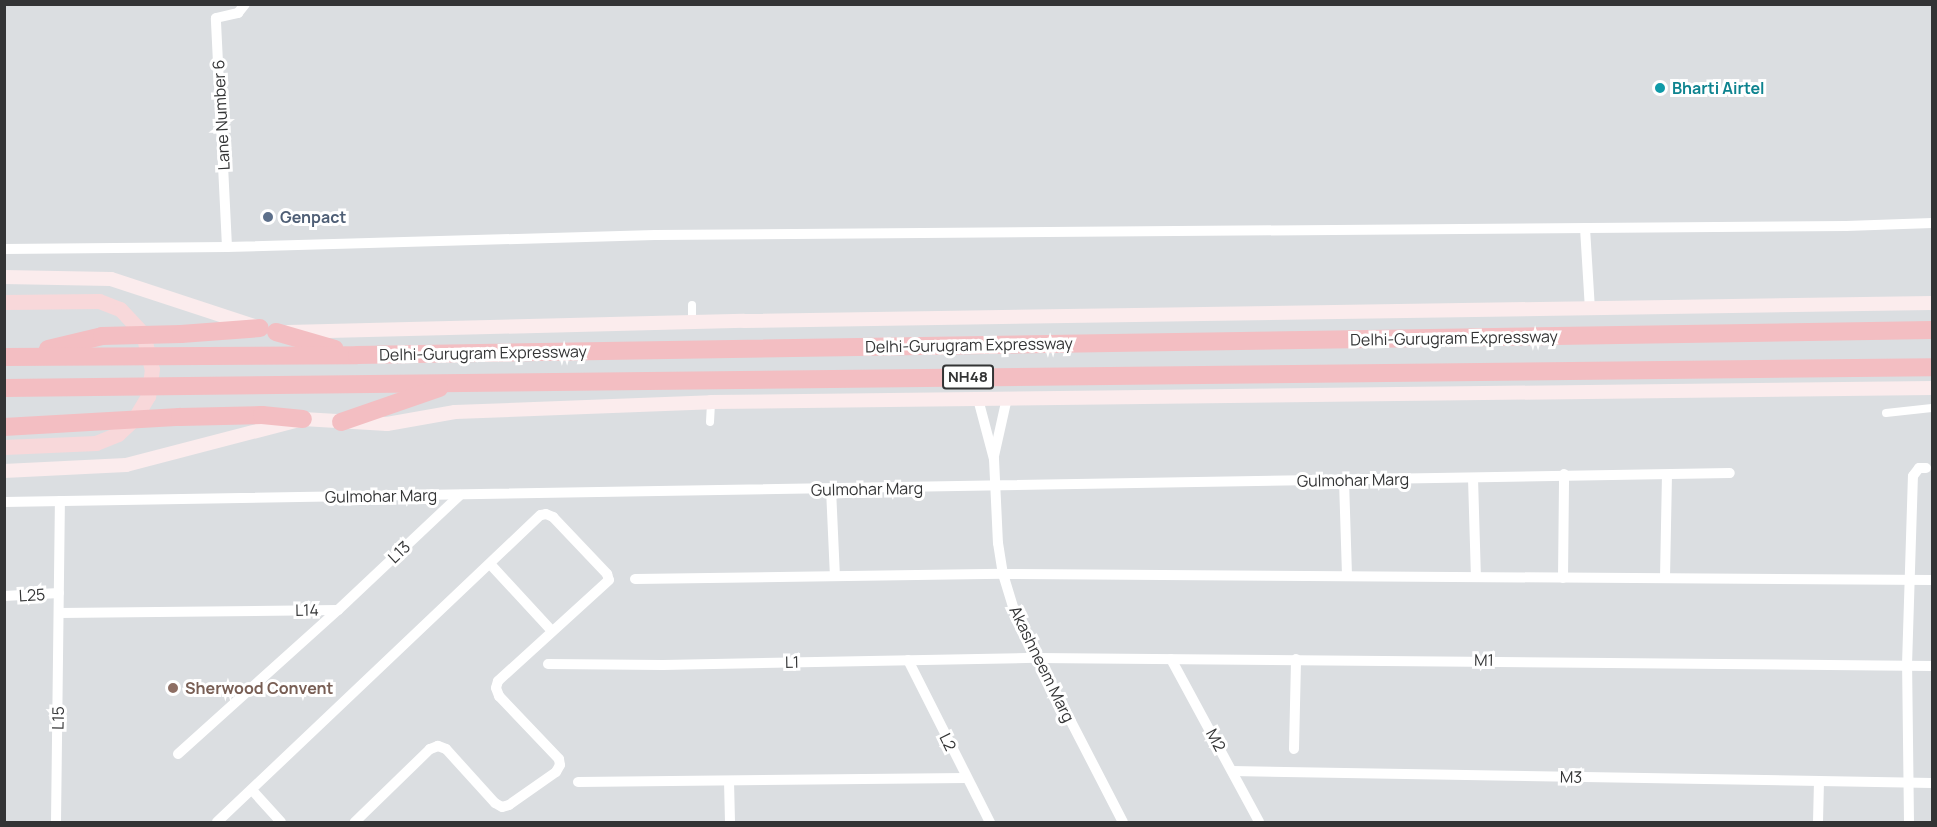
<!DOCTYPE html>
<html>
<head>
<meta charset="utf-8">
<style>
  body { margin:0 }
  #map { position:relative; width:1937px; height:827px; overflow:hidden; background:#dbdee1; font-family:Manrope,sans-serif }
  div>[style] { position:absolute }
  .pedestrian>* { height:8px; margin:-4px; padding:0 4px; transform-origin:4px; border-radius:4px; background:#fff }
  .minor>* { height:10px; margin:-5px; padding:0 5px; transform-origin:5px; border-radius:5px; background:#fff }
  .secondary>* { height:14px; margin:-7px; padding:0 7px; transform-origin:7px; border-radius:7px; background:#fbeced }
  .primary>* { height:15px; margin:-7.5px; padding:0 7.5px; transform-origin:7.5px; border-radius:7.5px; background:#f8d8da }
  .motorway>* { height:18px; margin:-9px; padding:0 9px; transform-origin:9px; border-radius:9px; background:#f3bec2 }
  .dots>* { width:16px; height:16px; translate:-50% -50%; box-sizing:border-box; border:3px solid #fff; border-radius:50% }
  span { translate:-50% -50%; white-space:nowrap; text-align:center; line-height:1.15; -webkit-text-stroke:6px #fff; paint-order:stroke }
  .shield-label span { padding:2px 4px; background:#fff; border:2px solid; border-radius:4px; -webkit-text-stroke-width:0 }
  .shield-label { font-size:15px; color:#333435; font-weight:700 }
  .culture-label { font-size:16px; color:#0d838f; font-weight:700 }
  .left { translate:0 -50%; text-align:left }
  .street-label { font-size:16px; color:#333435 }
  .service-label { font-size:16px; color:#4e5e75; font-weight:700 }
  .education-label { font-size:16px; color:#785e54; font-weight:700 }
  .frame { position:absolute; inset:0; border:6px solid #333435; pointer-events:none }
</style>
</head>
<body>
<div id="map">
  <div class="pedestrian">
    <div style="left:692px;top:323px;width:18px;rotate:-90deg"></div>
    <div style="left:1886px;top:413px;width:46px;rotate:-6.2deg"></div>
    <div style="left:710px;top:422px;width:20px;rotate:-87deg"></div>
  </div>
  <div class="minor">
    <div style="left:1585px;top:228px;width:81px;rotate:86.5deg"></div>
    <div style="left:227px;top:247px;width:229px;rotate:-92.8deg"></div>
    <div style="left:216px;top:18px;width:23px;rotate:-13deg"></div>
    <div style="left:238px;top:13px;width:11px;rotate:-52deg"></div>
    <div style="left:4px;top:249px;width:223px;rotate:-0.5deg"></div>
    <div style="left:227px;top:247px;width:428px;rotate:-1.6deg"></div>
    <div style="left:655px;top:235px;width:1191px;rotate:-0.43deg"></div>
    <div style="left:1846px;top:226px;width:86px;rotate:-2deg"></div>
    <div style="left:978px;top:399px;width:62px;rotate:75.1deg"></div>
    <div style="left:994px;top:459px;width:84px;rotate:87.3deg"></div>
    <div style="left:998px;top:543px;width:31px;rotate:81deg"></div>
    <div style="left:1003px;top:574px;width:39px;rotate:73deg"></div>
    <div style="left:1014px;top:611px;width:237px;rotate:62.7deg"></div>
    <div style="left:994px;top:456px;width:59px;rotate:-77.4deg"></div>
    <div style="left:1473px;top:478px;width:99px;rotate:88.3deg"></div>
    <div style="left:1344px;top:480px;width:96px;rotate:88.2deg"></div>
    <div style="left:831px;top:489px;width:87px;rotate:87.4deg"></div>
    <div style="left:4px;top:502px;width:1726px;rotate:-0.96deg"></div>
    <div style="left:491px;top:565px;width:90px;rotate:47.3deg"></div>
    <div style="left:1563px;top:578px;width:104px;rotate:-89.4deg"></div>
    <div style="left:1665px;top:578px;width:102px;rotate:-88.9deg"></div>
    <div style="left:635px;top:579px;width:368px;rotate:-0.8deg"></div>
    <div style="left:1003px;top:574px;width:929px;rotate:0.37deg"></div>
    <div style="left:4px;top:596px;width:55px;rotate:-3.1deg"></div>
    <div style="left:59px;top:613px;width:279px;rotate:-0.6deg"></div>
    <div style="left:1171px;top:659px;width:185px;rotate:61.6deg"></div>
    <div style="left:908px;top:660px;width:182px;rotate:63.2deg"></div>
    <div style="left:548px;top:664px;width:115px;rotate:0.5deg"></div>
    <div style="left:663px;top:665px;width:373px;rotate:-1.1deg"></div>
    <div style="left:1036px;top:658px;width:896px;rotate:0.51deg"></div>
    <div style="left:1294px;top:749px;width:90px;rotate:-88.7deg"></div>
    <div style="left:178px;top:754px;width:215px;rotate:-42deg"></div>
    <div style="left:338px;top:610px;width:168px;rotate:-43.3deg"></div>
    <div style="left:1232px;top:771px;width:700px;rotate:0.98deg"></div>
    <div style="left:729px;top:781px;width:41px;rotate:88.6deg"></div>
    <div style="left:578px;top:782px;width:388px;rotate:-0.6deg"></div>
    <div style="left:252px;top:790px;width:43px;rotate:47.8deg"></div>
    <div style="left:56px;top:822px;width:321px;rotate:-89.3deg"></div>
    <div style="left:217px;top:822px;width:446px;rotate:-43.5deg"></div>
    <div style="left:541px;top:515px;width:5px;rotate:-11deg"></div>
    <div style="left:546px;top:514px;width:8px;rotate:23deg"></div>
    <div style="left:553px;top:517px;width:79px;rotate:46.5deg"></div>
    <div style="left:607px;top:574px;width:6px;rotate:72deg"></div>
    <div style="left:609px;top:580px;width:150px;rotate:137.7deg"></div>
    <div style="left:498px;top:681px;width:7px;rotate:106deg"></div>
    <div style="left:496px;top:688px;width:9px;rotate:69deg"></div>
    <div style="left:499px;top:696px;width:87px;rotate:46.4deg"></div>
    <div style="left:559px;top:759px;width:6px;rotate:81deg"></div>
    <div style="left:560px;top:765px;width:8px;rotate:120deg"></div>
    <div style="left:556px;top:772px;width:57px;rotate:144.9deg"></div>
    <div style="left:509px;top:805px;width:7px;rotate:164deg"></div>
    <div style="left:502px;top:807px;width:8px;rotate:-150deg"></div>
    <div style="left:495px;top:803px;width:73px;rotate:-132.2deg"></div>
    <div style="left:446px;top:749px;width:9px;rotate:-159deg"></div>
    <div style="left:438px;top:746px;width:9px;rotate:159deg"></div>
    <div style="left:430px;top:749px;width:105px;rotate:135.8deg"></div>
    <div style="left:1818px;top:822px;width:41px;rotate:-88.6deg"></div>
    <div style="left:1909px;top:822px;width:157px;rotate:-90.7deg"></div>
    <div style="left:1907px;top:665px;width:189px;rotate:-88.2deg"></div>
    <div style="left:1913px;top:476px;width:10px;rotate:-53deg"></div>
    <div style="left:1919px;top:468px;width:7px"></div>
  </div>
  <div class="secondary">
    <div style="left:4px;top:277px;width:107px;rotate:1.1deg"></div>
    <div style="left:111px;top:279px;width:151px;rotate:18.2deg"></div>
    <div style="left:288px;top:332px;width:456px;rotate:-1.4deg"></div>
    <div style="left:744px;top:321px;width:1188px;rotate:-0.87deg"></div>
    <div style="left:4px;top:471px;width:122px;rotate:-2.8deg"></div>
    <div style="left:126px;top:465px;width:183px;rotate:-14.6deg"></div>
    <div style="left:303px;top:419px;width:84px;rotate:3.4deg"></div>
    <div style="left:387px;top:424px;width:69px;rotate:-10deg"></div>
    <div style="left:455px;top:412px;width:256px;rotate:-2.2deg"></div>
    <div style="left:711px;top:402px;width:1221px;rotate:-0.66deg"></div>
  </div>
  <div class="primary">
    <div style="left:4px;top:302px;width:95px;rotate:-0.6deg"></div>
    <div style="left:99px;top:301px;width:22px;rotate:21deg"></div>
    <div style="left:120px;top:309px;width:34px;rotate:47deg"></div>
    <div style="left:143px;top:334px;width:36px;rotate:76deg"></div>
    <div style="left:152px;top:369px;width:27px;rotate:98deg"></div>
    <div style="left:148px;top:396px;width:26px;rotate:121deg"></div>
    <div style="left:135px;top:418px;width:23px;rotate:137deg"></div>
    <div style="left:118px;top:434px;width:24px;rotate:158deg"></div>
    <div style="left:96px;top:443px;width:92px;rotate:177.5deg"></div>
  </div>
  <div class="motorway">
    <div style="left:276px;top:332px;width:61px;rotate:16.1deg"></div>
    <div style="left:48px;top:349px;width:56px;rotate:-13.5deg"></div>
    <div style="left:102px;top:336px;width:79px;rotate:-1.5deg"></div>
    <div style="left:181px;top:334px;width:79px;rotate:-4.3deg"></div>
    <div style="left:4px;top:357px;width:353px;rotate:-0.3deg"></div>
    <div style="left:357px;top:355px;width:1575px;rotate:-0.91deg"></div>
    <div style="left:4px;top:388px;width:1928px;rotate:-0.62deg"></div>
    <div style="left:341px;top:422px;width:104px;rotate:-19.1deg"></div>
    <div style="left:4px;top:427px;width:176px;rotate:-3.3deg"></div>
    <div style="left:180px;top:417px;width:82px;rotate:-1.4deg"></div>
    <div style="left:262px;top:415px;width:41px;rotate:5.6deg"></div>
  </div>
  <div class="dots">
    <div style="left:1660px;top:88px;background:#0f9aa8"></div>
    <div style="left:268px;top:217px;background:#5c6f8a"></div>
    <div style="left:173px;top:688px;background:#8d6e63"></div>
  </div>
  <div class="shield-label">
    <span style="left:968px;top:377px">NH48</span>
  </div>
  <div class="culture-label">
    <span class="left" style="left:1672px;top:88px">Bharti Airtel</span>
  </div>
  <div class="street-label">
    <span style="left:221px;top:115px;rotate:-93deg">Lane Number 6</span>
    <span style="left:1454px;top:338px;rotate:-1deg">Delhi-Gurugram Expressway</span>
    <span style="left:969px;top:345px;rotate:-1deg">Delhi-Gurugram Expressway</span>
    <span style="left:483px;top:353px;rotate:-1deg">Delhi-Gurugram Expressway</span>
    <span style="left:1353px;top:480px;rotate:-1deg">Gulmohar Marg</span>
    <span style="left:867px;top:489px;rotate:-1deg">Gulmohar Marg</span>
    <span style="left:381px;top:496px;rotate:-1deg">Gulmohar Marg</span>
    <span style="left:399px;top:552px;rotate:-43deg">L13</span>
    <span style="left:32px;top:595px;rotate:-3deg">L25</span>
    <span style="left:307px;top:610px;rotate:-1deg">L14</span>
    <span style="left:1484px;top:660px;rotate:1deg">M1</span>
    <span style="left:792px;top:662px;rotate:-1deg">L1</span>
    <span style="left:1042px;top:664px;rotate:64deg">Akashneem Marg</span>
    <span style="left:58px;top:718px;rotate:-89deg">L15</span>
    <span style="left:1216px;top:740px;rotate:62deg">M2</span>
    <span style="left:948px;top:742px;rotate:64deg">L2</span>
    <span style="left:1571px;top:777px;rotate:1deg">M3</span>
  </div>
  <div class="service-label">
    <span class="left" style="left:280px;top:217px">Genpact</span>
  </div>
  <div class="education-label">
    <span class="left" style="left:185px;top:688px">Sherwood Convent</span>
  </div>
  <div class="frame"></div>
</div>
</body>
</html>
